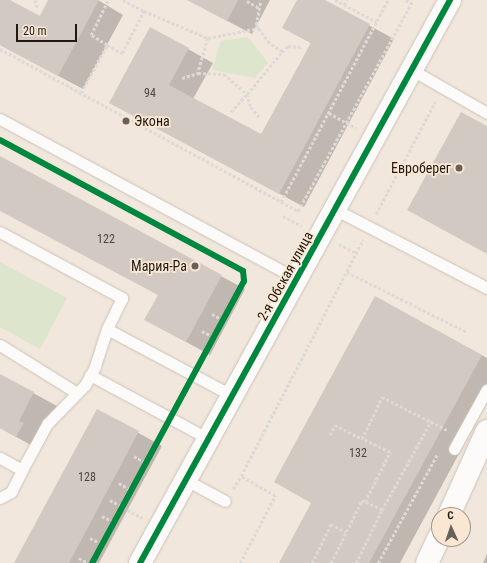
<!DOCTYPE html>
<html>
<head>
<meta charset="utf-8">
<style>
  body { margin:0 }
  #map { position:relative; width:487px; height:563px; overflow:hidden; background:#f1e7dc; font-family:"Roboto Condensed",sans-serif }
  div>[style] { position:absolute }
  .green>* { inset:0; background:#dde5cd }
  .shadow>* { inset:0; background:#0003 }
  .building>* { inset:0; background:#d2cac2 }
  .path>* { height:2.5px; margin-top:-1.25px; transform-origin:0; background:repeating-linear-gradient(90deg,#dcd9d6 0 3px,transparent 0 5px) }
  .roads { filter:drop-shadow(0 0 1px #cac2b9) drop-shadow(0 0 1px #cac2b9) }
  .service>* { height:11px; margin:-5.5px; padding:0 5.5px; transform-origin:5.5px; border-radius:5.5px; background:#fdfbfa }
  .minor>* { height:22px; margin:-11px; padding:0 11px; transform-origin:11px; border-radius:11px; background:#fdfbfa }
  .cycleway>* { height:6px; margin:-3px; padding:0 3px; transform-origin:3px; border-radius:3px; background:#00873e }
  .dots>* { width:11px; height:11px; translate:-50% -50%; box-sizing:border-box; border:2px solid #f9e7d4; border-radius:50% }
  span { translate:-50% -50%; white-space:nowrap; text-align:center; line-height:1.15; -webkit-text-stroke:3.5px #f9e7d4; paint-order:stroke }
  .number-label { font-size:12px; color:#4c453e }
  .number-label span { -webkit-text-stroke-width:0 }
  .poi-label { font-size:14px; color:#1f1912 }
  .left { translate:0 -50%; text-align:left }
  .right { translate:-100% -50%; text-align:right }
  .street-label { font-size:14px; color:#1f1912 }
  .north { position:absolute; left:431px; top:507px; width:40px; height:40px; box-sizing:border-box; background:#f9e7d4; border:1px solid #a29586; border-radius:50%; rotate:357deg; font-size:11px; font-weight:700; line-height:16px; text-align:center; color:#1f1912 }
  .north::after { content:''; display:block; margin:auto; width:14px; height:18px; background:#686159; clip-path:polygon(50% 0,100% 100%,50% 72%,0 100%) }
  .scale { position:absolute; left:16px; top:24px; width:61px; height:18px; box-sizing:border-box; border:2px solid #1f1912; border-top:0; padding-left:5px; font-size:12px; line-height:14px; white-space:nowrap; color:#1f1912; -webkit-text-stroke:3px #f9e7d4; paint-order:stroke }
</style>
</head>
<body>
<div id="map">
  <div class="green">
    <div style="clip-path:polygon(248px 37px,268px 63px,255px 78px,212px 70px,221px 41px)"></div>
    <div style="clip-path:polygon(0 262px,67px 298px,40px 349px,0 327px)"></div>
  </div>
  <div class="shadow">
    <div style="clip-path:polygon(0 0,7px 0,40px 17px,49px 0,98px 0,123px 15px,83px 89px,0 45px)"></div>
    <div style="clip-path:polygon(188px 0,270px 0,252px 34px)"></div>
    <div style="clip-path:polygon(299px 0,323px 0,394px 39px,304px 207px,111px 103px,188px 49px,213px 63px,193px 99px,262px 136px,311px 43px,284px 28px)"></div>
    <div style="clip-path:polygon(5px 160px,245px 289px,210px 355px,146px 320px,159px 295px,0 210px,0 169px)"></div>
    <div style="clip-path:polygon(375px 298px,487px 358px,487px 402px,400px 563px,280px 563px,313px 503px)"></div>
    <div style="clip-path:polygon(0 375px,57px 406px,42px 435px,46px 437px,40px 450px,0 428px)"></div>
    <div style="clip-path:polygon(97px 410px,162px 446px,99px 563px,15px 563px)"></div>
    <div style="clip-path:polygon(487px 554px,487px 563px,483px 563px)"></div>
  </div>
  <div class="building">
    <div style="clip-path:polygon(0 0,10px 0,40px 16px,48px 0,99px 0,58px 76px,0 45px)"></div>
    <div style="clip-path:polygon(187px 0,238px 0,227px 21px)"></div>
    <div style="clip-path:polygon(297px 0,325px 0,370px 24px,279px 194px,109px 103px,150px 27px,189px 48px,169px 85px,261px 134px,311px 43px,282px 28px)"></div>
    <div style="clip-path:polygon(461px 112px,487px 126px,487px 254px,407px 210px)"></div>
    <div style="clip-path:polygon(0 156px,222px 275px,186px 342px,144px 320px,158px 295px,0 211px)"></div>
    <div style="clip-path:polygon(375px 296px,482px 355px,369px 563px,279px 563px,311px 503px,274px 482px)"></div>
    <div style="clip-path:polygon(0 374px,34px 392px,19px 421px,24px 423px,16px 437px,0 428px)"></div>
    <div style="clip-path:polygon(97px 409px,139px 431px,69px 563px,14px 563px)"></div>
  </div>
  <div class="path">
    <div style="left:35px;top:0;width:9px;rotate:69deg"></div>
    <div style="left:123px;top:0;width:24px;rotate:28deg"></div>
    <div style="left:144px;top:11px;width:69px;rotate:22.9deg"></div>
    <div style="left:208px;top:38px;width:36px;rotate:106deg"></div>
    <div style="left:198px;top:73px;width:26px;rotate:2deg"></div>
    <div style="left:224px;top:74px;width:30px;rotate:41deg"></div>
    <div style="left:247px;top:94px;width:55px;rotate:-50.2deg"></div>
    <div style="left:282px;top:52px;width:16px;rotate:-145deg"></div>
    <div style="left:269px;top:43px;width:22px;rotate:-126deg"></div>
    <div style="left:256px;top:25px;width:25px;rotate:-79deg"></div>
    <div style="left:335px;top:0;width:47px;rotate:27.6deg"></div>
    <div style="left:406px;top:0;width:6px;rotate:31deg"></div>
    <div style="left:247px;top:1px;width:14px;rotate:30deg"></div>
    <div style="left:344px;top:5px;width:6px;rotate:-59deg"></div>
    <div style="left:208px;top:38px;width:52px;rotate:-11.1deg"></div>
    <div style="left:107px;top:45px;width:17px;rotate:28deg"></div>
    <div style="left:122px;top:53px;width:47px;rotate:-62.4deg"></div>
    <div style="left:0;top:49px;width:339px;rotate:28.5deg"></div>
    <div style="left:298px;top:211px;width:240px;rotate:-61.4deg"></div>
    <div style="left:282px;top:52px;width:8px;rotate:-45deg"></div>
    <div style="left:288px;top:46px;width:14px;rotate:4deg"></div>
    <div style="left:182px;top:78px;width:17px;rotate:-17deg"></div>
    <div style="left:81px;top:93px;width:55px;rotate:-61.6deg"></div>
    <div style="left:107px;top:45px;width:19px;rotate:-148deg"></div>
    <div style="left:91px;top:35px;width:39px;rotate:-64deg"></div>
    <div style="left:231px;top:112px;width:24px;rotate:-48deg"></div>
    <div style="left:247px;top:94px;width:14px;rotate:73deg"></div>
    <div style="left:251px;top:107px;width:13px;rotate:51deg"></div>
    <div style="left:329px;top:113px;width:31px;rotate:29deg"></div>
    <div style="left:0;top:140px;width:276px;rotate:28.3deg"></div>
    <div style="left:281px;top:202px;width:229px;rotate:-62.1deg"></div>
    <div style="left:376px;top:214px;width:127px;rotate:-62.2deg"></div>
    <div style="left:283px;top:216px;width:21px;rotate:28deg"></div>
    <div style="left:339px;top:244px;width:19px;rotate:28deg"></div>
    <div style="left:347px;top:272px;width:134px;rotate:26.6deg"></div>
    <div style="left:212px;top:314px;width:13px;rotate:29deg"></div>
    <div style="left:202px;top:331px;width:13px;rotate:27deg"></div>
    <div style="left:330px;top:435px;width:11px;rotate:-63deg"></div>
    <div style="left:335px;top:425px;width:30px;rotate:27deg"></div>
    <div style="left:362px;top:439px;width:47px;rotate:-64.5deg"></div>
    <div style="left:382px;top:397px;width:73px;rotate:26.9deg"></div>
    <div style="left:134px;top:456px;width:14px;rotate:30deg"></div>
    <div style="left:119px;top:483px;width:14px;rotate:30deg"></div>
    <div style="left:233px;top:489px;width:15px;rotate:-58deg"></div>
    <div style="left:241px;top:476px;width:266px;rotate:-62.7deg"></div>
    <div style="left:110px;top:500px;width:37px;rotate:29deg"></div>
    <div style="left:382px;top:510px;width:102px;rotate:-61.2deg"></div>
    <div style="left:102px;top:516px;width:13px;rotate:27deg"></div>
    <div style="left:90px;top:538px;width:13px;rotate:27deg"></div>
    <div style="left:79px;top:558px;width:10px;rotate:29deg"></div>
    <div style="left:240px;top:563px;width:76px;rotate:-62.4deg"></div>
    <div style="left:275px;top:496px;width:39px;rotate:-150deg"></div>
    <div style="left:312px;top:563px;width:43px;rotate:-64deg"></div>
    <div style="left:331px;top:524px;width:17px;rotate:28deg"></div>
    <div style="left:331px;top:563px;width:70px;rotate:-63.8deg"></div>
    <div style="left:362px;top:500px;width:4px;rotate:34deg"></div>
    <div style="left:365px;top:502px;width:56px;rotate:-63.4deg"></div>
    <div style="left:390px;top:452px;width:31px;rotate:-155deg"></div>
    <div style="left:356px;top:563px;width:59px;rotate:-63.9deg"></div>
    <div style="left:382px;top:510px;width:19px;rotate:-155deg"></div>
    <div style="left:378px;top:563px;width:125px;rotate:-61.4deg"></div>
  </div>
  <div class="roads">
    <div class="service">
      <div style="left:412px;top:70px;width:86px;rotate:29.8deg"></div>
      <div style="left:0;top:119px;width:337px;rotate:28.3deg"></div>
      <div style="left:336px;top:210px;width:170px;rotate:27.3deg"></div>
      <div style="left:0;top:232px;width:139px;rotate:28.4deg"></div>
      <div style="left:122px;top:298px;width:34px;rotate:116deg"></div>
      <div style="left:107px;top:329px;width:40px;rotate:108deg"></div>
      <div style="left:95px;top:367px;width:21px;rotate:119deg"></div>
      <div style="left:85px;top:385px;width:54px;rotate:134.3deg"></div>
      <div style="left:47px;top:424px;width:52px;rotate:118.5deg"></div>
      <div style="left:22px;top:470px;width:25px;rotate:-151deg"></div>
      <div style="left:107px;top:329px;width:143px;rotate:28deg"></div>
      <div style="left:0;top:345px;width:91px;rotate:31.9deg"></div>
      <div style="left:90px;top:375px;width:135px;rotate:28.3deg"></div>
      <div style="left:454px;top:449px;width:68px;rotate:-61.2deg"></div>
      <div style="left:186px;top:480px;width:44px;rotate:28.3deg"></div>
      <div style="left:0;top:498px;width:13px;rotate:-29deg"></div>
      <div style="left:11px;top:492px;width:25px;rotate:-63deg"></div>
    </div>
    <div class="minor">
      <div style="left:449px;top:515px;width:92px;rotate:-65.7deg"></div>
      <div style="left:140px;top:563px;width:643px;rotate:-61.16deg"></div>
      <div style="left:427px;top:563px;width:29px;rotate:-65deg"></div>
    </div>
  </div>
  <div class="cycleway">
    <div style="left:0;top:140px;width:276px;rotate:28.3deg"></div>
    <div style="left:243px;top:271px;width:10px;rotate:84deg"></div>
    <div style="left:244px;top:281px;width:320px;rotate:118.3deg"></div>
    <div style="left:140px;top:563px;width:643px;rotate:-61.16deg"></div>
  </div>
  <div class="dots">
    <div style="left:126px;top:121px;background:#686159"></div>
    <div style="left:459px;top:168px;background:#686159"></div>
    <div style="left:195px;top:266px;background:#686159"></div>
  </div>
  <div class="number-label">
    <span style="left:150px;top:94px">94</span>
    <span style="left:106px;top:240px">122</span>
    <span style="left:358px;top:454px">132</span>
    <span style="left:87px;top:478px">128</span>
  </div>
  <div class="poi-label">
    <span class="left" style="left:134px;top:121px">Экона</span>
    <span class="right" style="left:451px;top:168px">Евроберег</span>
    <span class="right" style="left:187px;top:266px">Мария-Ра</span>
  </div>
  <div class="street-label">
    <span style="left:285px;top:276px;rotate:-61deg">2-я Обская улица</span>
  </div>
  <div class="north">С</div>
  <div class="scale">20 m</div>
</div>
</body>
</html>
